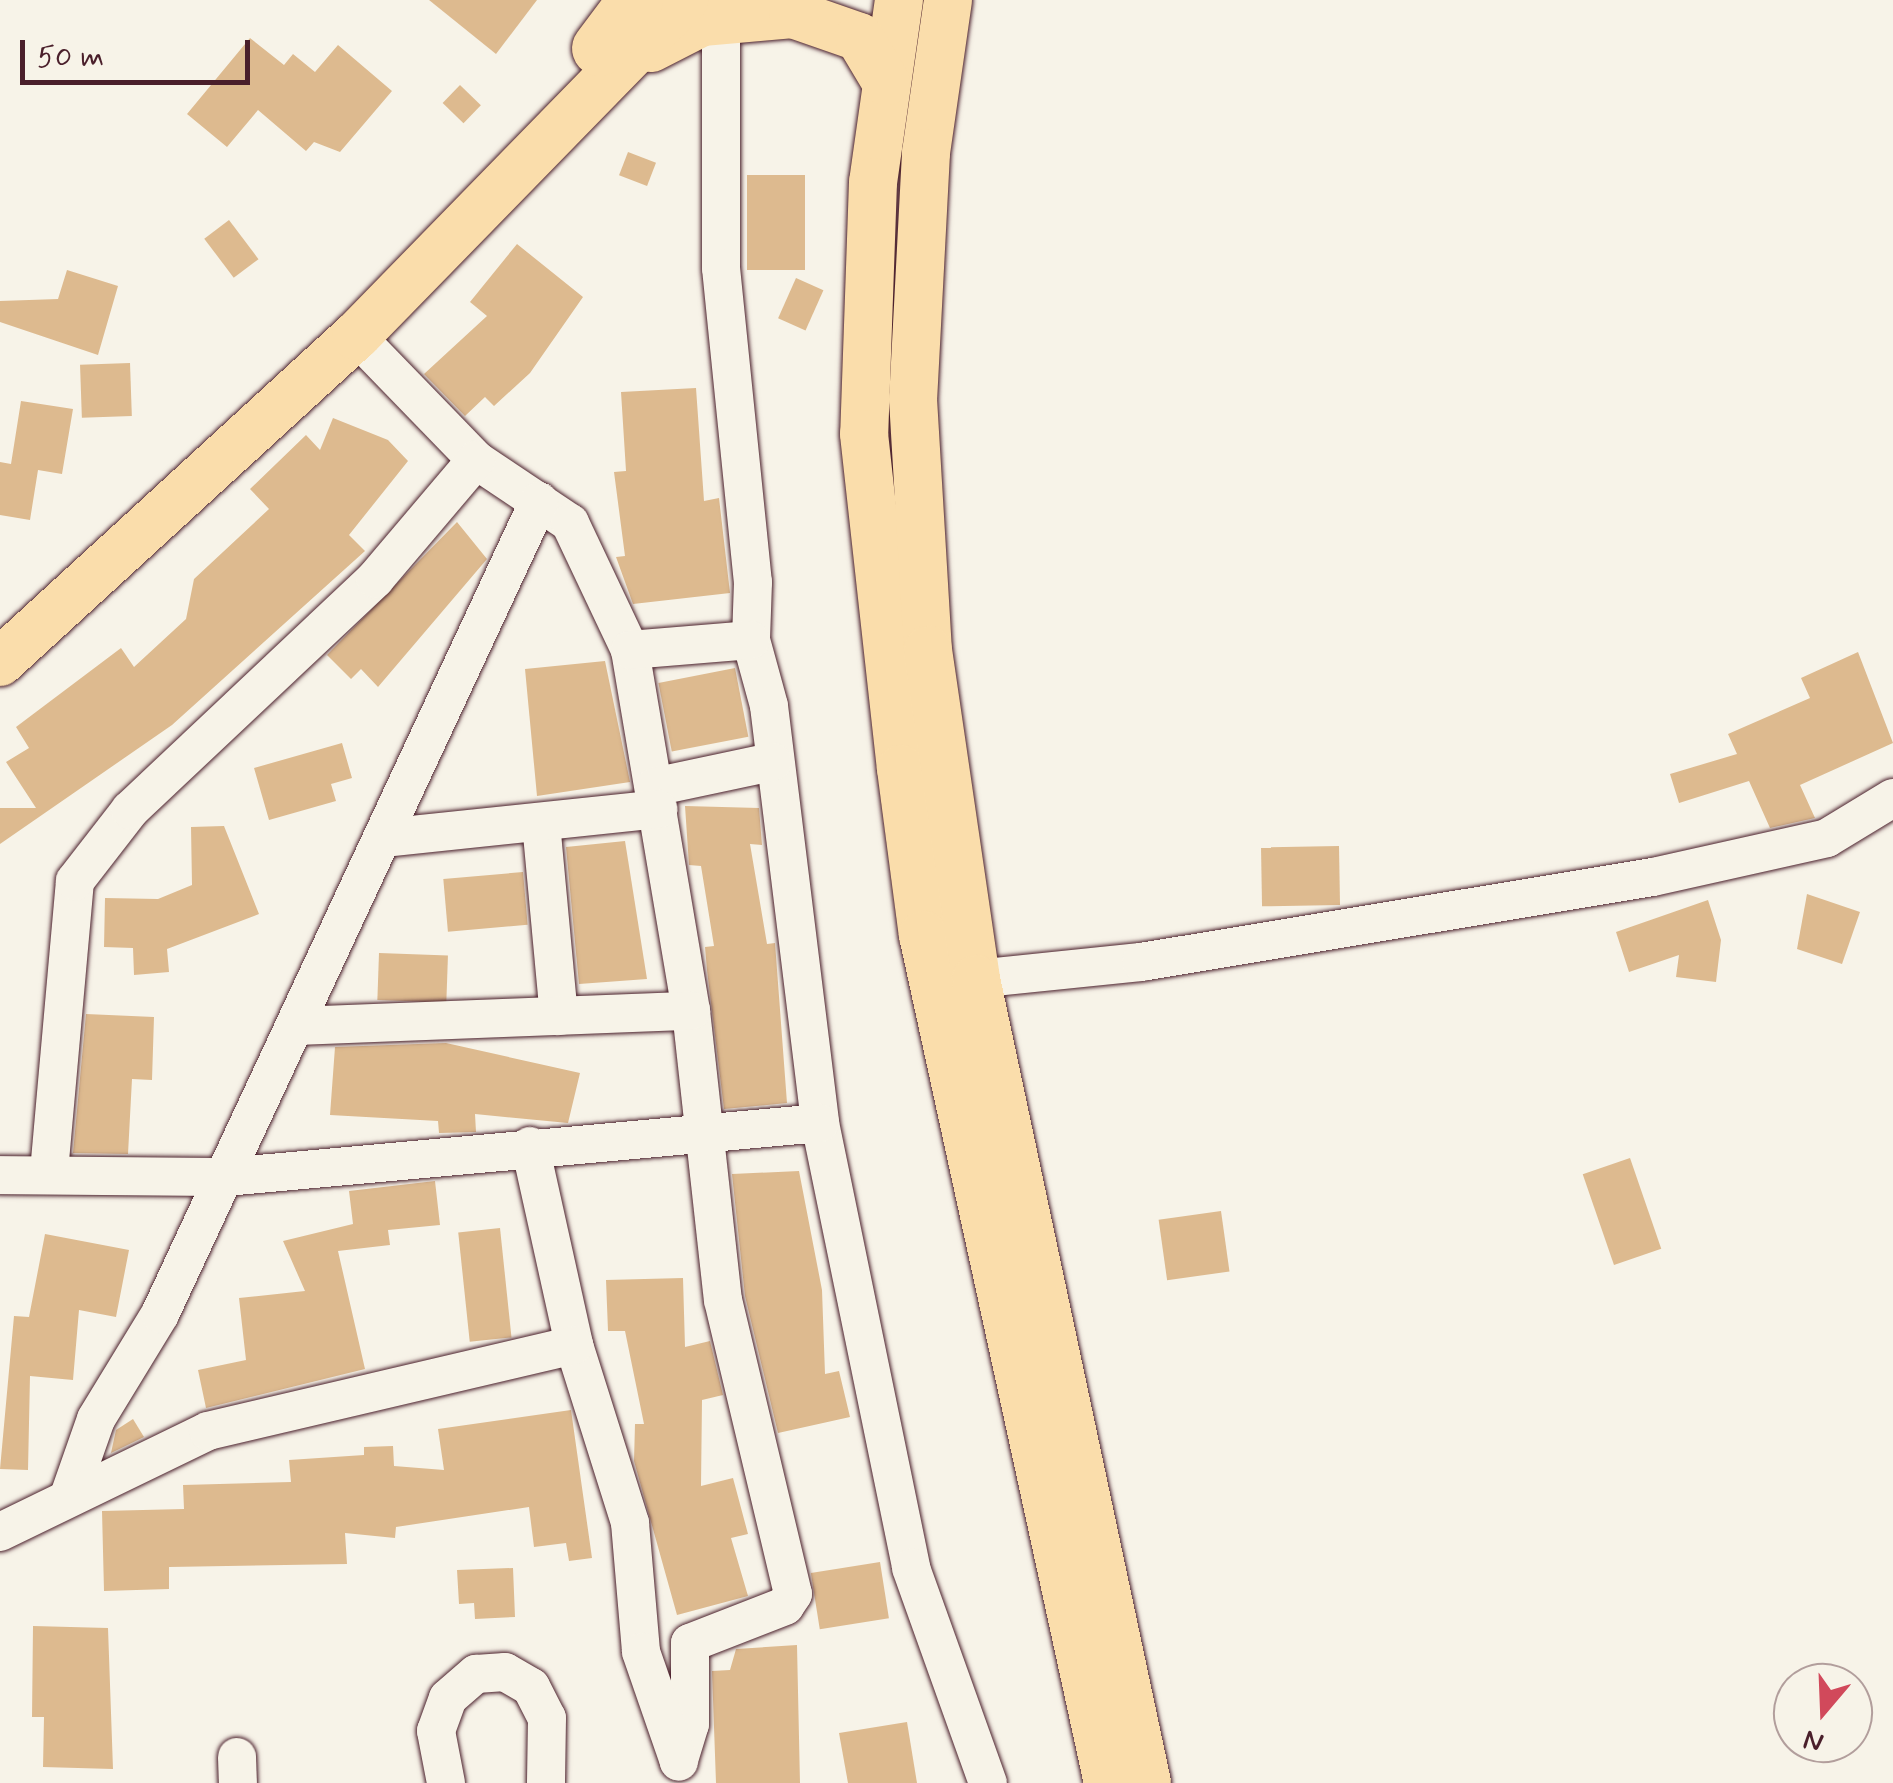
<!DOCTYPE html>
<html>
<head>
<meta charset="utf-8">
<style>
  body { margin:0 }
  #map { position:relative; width:1893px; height:1783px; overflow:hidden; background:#f7f3e8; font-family:Mynerve,sans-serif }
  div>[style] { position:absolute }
  .building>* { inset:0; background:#ddba8f; transform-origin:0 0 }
  .roads { filter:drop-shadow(0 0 2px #4a1f2b) drop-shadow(0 0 2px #4a1f2b) }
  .minor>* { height:38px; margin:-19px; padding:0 19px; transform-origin:19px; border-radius:19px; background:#f7f3e8 }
  .major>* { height:48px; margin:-24px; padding:0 24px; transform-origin:24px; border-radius:24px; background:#faddab }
  .highway>* { height:55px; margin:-27.5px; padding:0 27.5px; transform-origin:27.5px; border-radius:27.5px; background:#faddab }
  span { translate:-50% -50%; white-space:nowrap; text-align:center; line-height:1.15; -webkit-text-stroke:8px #f7f3e8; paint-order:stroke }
  .north { position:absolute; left:1773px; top:1663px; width:100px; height:100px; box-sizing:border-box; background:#f7f3e8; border:2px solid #b29e9c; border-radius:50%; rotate:199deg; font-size:28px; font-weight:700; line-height:40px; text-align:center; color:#4a1f2b }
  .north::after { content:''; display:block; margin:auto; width:35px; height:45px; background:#d1495b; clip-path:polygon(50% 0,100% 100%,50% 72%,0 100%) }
  .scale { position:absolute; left:20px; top:40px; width:230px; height:45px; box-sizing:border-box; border:5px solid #4a1f2b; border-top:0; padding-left:12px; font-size:30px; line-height:35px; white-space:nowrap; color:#4a1f2b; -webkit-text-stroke:8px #f7f3e8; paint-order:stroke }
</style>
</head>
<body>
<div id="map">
  <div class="building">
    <div style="clip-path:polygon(429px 0,537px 0,496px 54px)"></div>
    <div style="clip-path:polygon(250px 38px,284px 65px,293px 54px,315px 72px,338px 45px,392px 91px,340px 152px,314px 142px,306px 151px,258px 110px,227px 147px,187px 114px)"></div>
    <div style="left:460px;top:85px;width:29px;height:25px;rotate:44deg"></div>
    <div style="left:628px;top:152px;width:30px;height:25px;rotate:21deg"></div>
    <div style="left:747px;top:175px;width:58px;height:95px"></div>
    <div style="left:229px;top:220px;width:49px;height:31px;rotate:53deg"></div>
    <div style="clip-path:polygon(517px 244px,583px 297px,530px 373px,494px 406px,485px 397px,465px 416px,424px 374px,487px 316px,470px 302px)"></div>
    <div style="clip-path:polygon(67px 270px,118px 286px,98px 355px,0 322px,0 301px,58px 299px)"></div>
    <div style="left:796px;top:278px;width:30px;height:44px;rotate:24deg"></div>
    <div style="left:130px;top:363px;width:53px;height:50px;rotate:88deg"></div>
    <div style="clip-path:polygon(696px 388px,704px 501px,719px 498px,730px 593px,633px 604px,616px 557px,625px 556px,614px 472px,626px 471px,621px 392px)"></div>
    <div style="clip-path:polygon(21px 401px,73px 409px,62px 474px,38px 470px,30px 520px,0 515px,0 462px,11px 464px)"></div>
    <div style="clip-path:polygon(333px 418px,388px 440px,408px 461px,349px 535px,365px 551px,172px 725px,0 844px,0 808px,36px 808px,6px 762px,29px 748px,16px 727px,121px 648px,134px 667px,186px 619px,194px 579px,269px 509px,250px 489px,306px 435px,320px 450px)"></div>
    <div style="clip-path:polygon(457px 522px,487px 559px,378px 687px,361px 669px,351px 679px,327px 655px)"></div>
    <div style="clip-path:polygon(1858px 652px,1893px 743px,1800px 785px,1815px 818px,1770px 828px,1749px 781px,1679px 803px,1670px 774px,1737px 754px,1728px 734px,1810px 698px,1801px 678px)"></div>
    <div style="clip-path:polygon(605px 661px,630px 782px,537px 796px,525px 669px)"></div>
    <div style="left:735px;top:668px;width:70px;height:78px;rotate:79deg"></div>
    <div style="clip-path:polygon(342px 743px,352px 778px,331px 784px,336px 801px,269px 820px,254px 768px)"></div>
    <div style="clip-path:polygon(685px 806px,759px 808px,762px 845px,750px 844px,767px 944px,775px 943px,787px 1103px,724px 1109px,707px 970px,705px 947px,714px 946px,701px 866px,689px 865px)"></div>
    <div style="clip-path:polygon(224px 826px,259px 914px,167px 949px,169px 972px,134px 975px,133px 948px,104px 947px,105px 898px,158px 899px,192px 885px,191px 827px)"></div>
    <div style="clip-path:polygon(625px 841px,647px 979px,579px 984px,566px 847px)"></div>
    <div style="left:1339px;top:846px;width:59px;height:78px;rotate:89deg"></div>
    <div style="left:523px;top:872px;width:53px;height:80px;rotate:85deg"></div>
    <div style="clip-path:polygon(1807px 894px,1860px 912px,1842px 964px,1797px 949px)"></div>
    <div style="clip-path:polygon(1708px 900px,1721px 940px,1716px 982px,1676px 977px,1679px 955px,1629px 972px,1616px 932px)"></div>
    <div style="left:379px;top:953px;width:69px;height:47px;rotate:2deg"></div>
    <div style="clip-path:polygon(86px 1014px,154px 1017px,152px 1080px,132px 1079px,128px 1154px,73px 1153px)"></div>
    <div style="clip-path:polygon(446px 1043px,580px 1073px,568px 1123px,475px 1114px,476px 1132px,439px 1133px,438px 1121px,330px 1115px,335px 1047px)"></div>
    <div style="left:1630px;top:1158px;width:96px;height:50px;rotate:71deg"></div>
    <div style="clip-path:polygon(799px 1171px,822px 1290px,825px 1374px,839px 1371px,850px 1417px,778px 1433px,745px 1296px,732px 1174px)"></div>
    <div style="clip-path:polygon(435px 1181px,440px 1225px,388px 1230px,390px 1245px,338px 1251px,365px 1369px,206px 1408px,198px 1370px,246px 1360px,239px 1298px,305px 1291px,283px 1241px,353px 1224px,349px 1191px)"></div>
    <div style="left:1221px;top:1211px;width:61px;height:63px;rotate:82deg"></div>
    <div style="left:500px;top:1228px;width:110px;height:42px;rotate:84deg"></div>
    <div style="clip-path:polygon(45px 1234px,129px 1250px,116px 1317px,79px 1310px,73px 1380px,30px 1376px,28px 1470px,0 1469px,14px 1316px,29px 1317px)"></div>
    <div style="clip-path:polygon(683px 1278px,685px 1347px,710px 1341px,723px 1395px,702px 1400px,701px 1486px,733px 1478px,748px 1534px,731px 1538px,748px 1596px,677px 1615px,634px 1461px,635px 1424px,644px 1424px,625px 1331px,608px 1331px,606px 1280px)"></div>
    <div style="clip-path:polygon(571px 1410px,592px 1558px,569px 1561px,566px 1543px,534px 1547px,529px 1507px,396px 1527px,395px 1538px,345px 1533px,347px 1564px,169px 1567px,169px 1589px,104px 1591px,102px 1511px,184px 1509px,183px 1485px,291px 1482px,289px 1460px,364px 1455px,364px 1447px,393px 1446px,394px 1466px,444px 1470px,438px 1429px)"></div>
    <div style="clip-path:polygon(133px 1419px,144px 1437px,111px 1453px,116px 1430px)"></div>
    <div style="left:880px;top:1562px;width:57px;height:70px;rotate:81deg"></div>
    <div style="clip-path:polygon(513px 1568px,515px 1617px,475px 1619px,474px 1603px,459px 1604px,457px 1570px)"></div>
    <div style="clip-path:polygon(33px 1626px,108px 1628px,113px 1769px,43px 1767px,44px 1717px,32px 1717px)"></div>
    <div style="clip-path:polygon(797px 1645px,800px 1783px,716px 1783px,712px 1671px,730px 1670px,736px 1649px)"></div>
    <div style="clip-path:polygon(907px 1722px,917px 1783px,848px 1783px,839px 1733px)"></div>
  </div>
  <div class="roads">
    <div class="minor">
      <div style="left:721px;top:20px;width:248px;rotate:90deg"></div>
      <div style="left:721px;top:268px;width:316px;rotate:84.2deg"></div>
      <div style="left:753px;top:582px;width:58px;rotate:92deg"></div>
      <div style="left:751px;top:640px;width:68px;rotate:74.7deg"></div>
      <div style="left:769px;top:706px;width:420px;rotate:83deg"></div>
      <div style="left:820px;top:1123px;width:454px;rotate:78.4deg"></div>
      <div style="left:911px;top:1568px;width:228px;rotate:70.3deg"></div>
      <div style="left:356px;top:336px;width:173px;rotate:45.9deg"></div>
      <div style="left:476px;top:460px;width:113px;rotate:33.8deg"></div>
      <div style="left:570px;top:523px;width:140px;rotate:64.7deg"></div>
      <div style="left:630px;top:650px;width:366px;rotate:80.4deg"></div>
      <div style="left:691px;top:1011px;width:291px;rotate:83.7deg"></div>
      <div style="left:723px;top:1300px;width:302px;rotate:76.6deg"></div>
      <div style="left:793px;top:1594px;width:14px;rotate:124deg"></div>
      <div style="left:785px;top:1606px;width:102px;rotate:158.7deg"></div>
      <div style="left:690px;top:1643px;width:81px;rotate:90deg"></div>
      <div style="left:690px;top:1724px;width:39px;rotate:107deg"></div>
      <div style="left:630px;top:650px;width:121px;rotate:-4.7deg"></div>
      <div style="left:654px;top:787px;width:121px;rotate:-12deg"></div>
      <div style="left:541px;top:823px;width:194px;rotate:84.7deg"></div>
      <div style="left:383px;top:838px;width:277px;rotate:-6deg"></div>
      <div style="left:976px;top:979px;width:166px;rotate:-5.9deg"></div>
      <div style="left:1141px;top:962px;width:519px;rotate:-9.43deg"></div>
      <div style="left:1653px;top:877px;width:178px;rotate:-12.6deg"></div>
      <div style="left:1827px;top:838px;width:77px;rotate:-31.2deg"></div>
      <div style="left:296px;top:1026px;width:395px;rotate:-2.2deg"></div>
      <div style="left:530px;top:1146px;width:204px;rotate:77.5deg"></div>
      <div style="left:574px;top:1345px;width:187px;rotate:72.5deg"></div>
      <div style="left:630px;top:1523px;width:129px;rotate:85.1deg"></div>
      <div style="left:641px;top:1652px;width:116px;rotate:70.9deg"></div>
      <div style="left:49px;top:1172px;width:292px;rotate:-84.9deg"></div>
      <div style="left:75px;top:881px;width:90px;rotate:-52.2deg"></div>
      <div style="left:130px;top:810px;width:337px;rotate:-43.3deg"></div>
      <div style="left:375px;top:579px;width:156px;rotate:-49.7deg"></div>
      <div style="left:0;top:1175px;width:226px;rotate:0.5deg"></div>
      <div style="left:226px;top:1177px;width:596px;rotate:-5.19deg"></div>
      <div style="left:70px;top:1493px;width:78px;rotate:-70.6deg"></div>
      <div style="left:96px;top:1419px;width:123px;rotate:-58.6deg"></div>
      <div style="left:160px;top:1314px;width:897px;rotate:-65.01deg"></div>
      <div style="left:0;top:1532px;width:231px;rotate:-25.9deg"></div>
      <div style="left:208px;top:1431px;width:376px;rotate:-13.2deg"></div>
      <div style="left:237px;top:1757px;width:26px;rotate:88deg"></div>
      <div style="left:446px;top:1783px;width:53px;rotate:-100.9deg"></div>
      <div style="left:436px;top:1731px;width:35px;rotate:-70deg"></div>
      <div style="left:448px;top:1698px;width:37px;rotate:-41deg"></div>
      <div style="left:476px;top:1674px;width:29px;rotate:-4deg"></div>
      <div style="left:505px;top:1672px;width:30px;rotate:30deg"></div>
      <div style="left:531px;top:1687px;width:35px;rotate:63deg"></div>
      <div style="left:547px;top:1718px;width:65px;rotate:90.9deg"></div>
    </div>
    <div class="major">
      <div style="left:899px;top:0;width:184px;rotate:98.1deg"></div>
      <div style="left:873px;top:182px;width:252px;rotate:92deg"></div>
      <div style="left:864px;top:434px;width:337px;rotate:83.7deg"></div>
      <div style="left:901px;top:769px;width:167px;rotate:82.5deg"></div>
      <div style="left:923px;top:935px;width:868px;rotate:77.69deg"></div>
      <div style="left:948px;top:0;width:155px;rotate:98.2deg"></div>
      <div style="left:926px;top:153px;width:246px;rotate:93deg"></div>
      <div style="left:913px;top:399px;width:251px;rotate:86.6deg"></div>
      <div style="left:928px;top:650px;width:332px;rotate:81.7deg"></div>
      <div style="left:976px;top:979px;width:822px;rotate:77.99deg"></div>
      <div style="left:651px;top:48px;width:57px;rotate:-27deg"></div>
      <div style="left:702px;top:22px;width:91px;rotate:-5deg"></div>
      <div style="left:793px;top:14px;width:70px;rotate:19.2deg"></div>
      <div style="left:859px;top:37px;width:52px;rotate:59deg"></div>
      <div style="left:0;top:662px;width:483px;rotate:-42.5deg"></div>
      <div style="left:356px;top:336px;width:470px;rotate:-45.7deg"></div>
    </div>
    <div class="highway">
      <div style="left:599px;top:48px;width:60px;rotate:-53.1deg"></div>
    </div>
  </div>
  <div class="north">N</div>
  <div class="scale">50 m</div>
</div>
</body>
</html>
